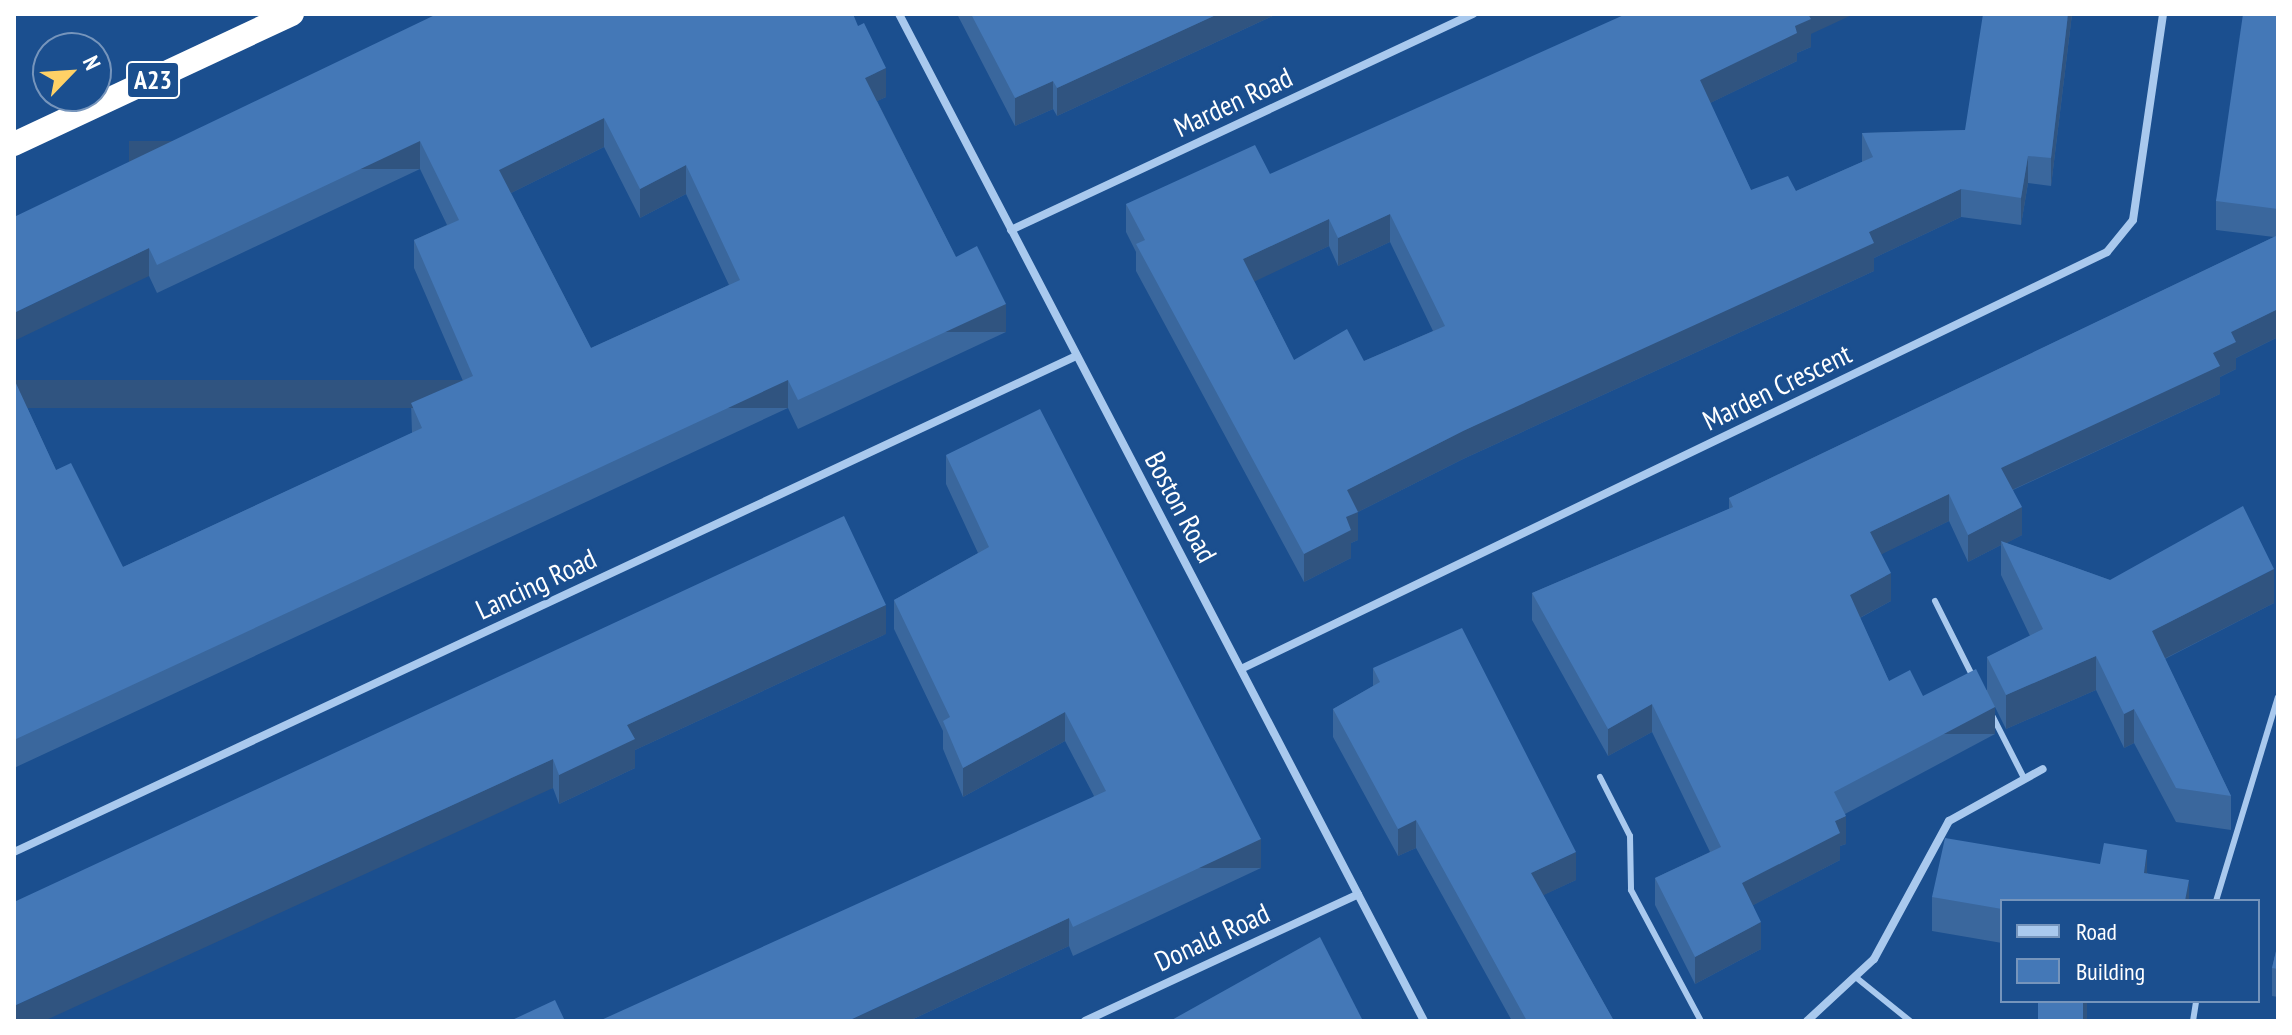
<!DOCTYPE html>
<html>
<head>
<meta charset="utf-8">
<style>
  body { margin:0 }
  #map { position:relative; width:2292px; height:1035px; overflow:hidden; background:#1b4f8f; font-family:"PT Sans Narrow",sans-serif }
  div>[style] { position:absolute }
  .lane>* { height:6px; margin:-3px; padding:0 3px; transform-origin:3px; border-radius:3px; background:#a9c9ee }
  .street>* { height:8px; margin:-4px; padding:0 4px; transform-origin:4px; border-radius:4px; background:#a9c9ee }
  .highway>* { height:24px; margin:-12px; padding:0 12px; transform-origin:12px; border-radius:12px; background:#fff }
  .wall>* { inset:0; background:#3a679d }
  .shaded-wall>* { inset:0; background:#305480; transform-origin:0 0 }
  .building>* { inset:0; background:#4478b7; transform-origin:0 0 }
  span { translate:-50% -50%; white-space:nowrap; text-align:center; line-height:1.15; -webkit-text-stroke:6px #1b4f8f; paint-order:stroke }
  .shield-label span { padding:2px 6px; background:#1b4f8f; border:2px solid; border-radius:6px; -webkit-text-stroke-width:0 }
  .shield-label { font-size:26px; color:#fff; font-weight:700 }
  .street-label { font-size:28px; color:#fff }
  .frame { position:absolute; inset:0; border:16px solid #fff; pointer-events:none }
  .legend { position:absolute; left:2000px; top:899px; width:260px; height:104px; box-sizing:border-box; background:#1b4f8f; border:2px solid #7695bc; margin:0; padding:10px 14px; list-style:none; font-size:24px; color:#fff }
  .legend li { display:flex; align-items:center; gap:16px; height:40px }
  .legend b { width:40px; border:2px solid #7695bc }
  .north { position:absolute; left:32px; top:32px; width:80px; height:80px; box-sizing:border-box; background:#1b4f8f; border:2px solid #7695bc; border-radius:50%; rotate:65deg; font-size:22px; font-weight:700; line-height:32px; text-align:center; color:#fff }
  .north::after { content:''; display:block; margin:auto; width:28px; height:36px; background:#ffd166; clip-path:polygon(50% 0,100% 100%,50% 72%,0 100%) }
</style>
</head>
<body>
<div id="map">
  <div class="lane">
    <div style="left:1935px;top:601px;width:87px;rotate:63.4deg"></div>
    <div style="left:1993px;top:717px;width:68px;rotate:63.1deg"></div>
    <div style="left:1600px;top:777px;width:66px;rotate:63deg"></div>
    <div style="left:1630px;top:836px;width:54px;rotate:88.9deg"></div>
    <div style="left:1631px;top:890px;width:149px;rotate:61.9deg"></div>
    <div style="left:2216px;top:901px;width:213px;rotate:-73.1deg"></div>
    <div style="left:1858px;top:979px;width:67px;rotate:38.9deg"></div>
    <div style="left:2193px;top:1021px;width:20px;rotate:-81deg"></div>
  </div>
  <div class="street">
    <div style="left:899px;top:14px;width:1136px;rotate:62.46deg"></div>
    <div style="left:1011px;top:230px;width:510px;rotate:-25.06deg"></div>
    <div style="left:1241px;top:669px;width:961px;rotate:-25.71deg"></div>
    <div style="left:2107px;top:252px;width:41px;rotate:-50.9deg"></div>
    <div style="left:2133px;top:220px;width:208px;rotate:-81.7deg"></div>
    <div style="left:14px;top:852px;width:1172px;rotate:-25.03deg"></div>
    <div style="left:1085px;top:1021px;width:301px;rotate:-24.9deg"></div>
    <div style="left:1807px;top:1021px;width:91px;rotate:-42.8deg"></div>
    <div style="left:1874px;top:959px;width:157px;rotate:-61.5deg"></div>
    <div style="left:1949px;top:821px;width:107px;rotate:-29deg"></div>
  </div>
  <div class="highway">
    <div style="left:14px;top:144px;width:307px;rotate:-25.1deg"></div>
  </div>
  <div class="wall">
    <div style="clip-path:polygon(957px 14px,1277px 14px,1057px 116px,1053px 109px,1015px 126px)"></div>
    <div style="clip-path:polygon(evenodd,2072px 14px,2051px 186px,2028px 183px,2021px 225px,1961px 217px,1874px 258px,1874px 271px,1463px 459px,1358px 512px,1358px 540px,1351px 543px,1351px 558px,1304px 582px,1136px 271px,1136px 252px,1126px 232px,1126px 204px,1270px 174px,1811px 34px,1811px 47px,1797px 53px,1797px 61px,1710px 103px,1751px 190px,1796px 191px,1862px 162px,1862px 133px,1965px 130px,2072px 14px,1390px 242px,1433px 331px,1364px 361px,1294px 360px,1254px 281px,1329px 246px,1338px 266px,1390px 242px)"></div>
    <div style="clip-path:polygon(evenodd,2278px 14px,2278px 337px,2236px 358px,2236px 369px,2220px 377px,2220px 394px,2013px 490px,2022px 535px,2006px 543px,2110px 580px,2274px 603px,2165px 659px,2231px 796px,2231px 830px,2176px 822px,2134px 743px,2124px 748px,2096px 690px,2006px 729px,1995px 707px,1995px 734px,1845px 814px,1846px 844px,1840px 846px,1840px 860px,1753px 905px,1761px 949px,1695px 984px,1655px 905px,1655px 878px,1710px 852px,1652px 732px,1608px 756px,1532px 620px,1532px 593px,1729px 509px,1729px 498px,2274px 237px,2216px 230px,2216px 201px,2278px 14px,1949px 521px,1968px 562px,2001px 545px,2001px 575px,2030px 636px,1987px 657px,1987px 690px,1923px 696px,1889px 681px,1860px 618px,1891px 601px,1881px 554px,1949px 521px)"></div>
    <div style="clip-path:polygon(evenodd,836px 16px,858px 26px,886px 97px,877px 101px,956px 257px,1006px 332px,798px 429px,788px 408px,14px 768px,14px 379px,56px 470px,123px 567px,412px 433px,411px 403px,463px 381px,414px 268px,414px 240px,447px 225px,420px 169px,157px 293px,149px 276px,14px 217px,836px 16px,604px 147px,640px 218px,686px 194px,729px 285px,591px 348px,511px 193px,604px 147px)"></div>
    <div style="clip-path:polygon(946px 455px,1261px 868px,1073px 956px,1069px 946px,909px 1021px,1094px 796px,1065px 741px,963px 797px,943px 749px,943px 731px,894px 629px,894px 600px,978px 553px,946px 484px)"></div>
    <div style="clip-path:polygon(886px 634px,635px 750px,635px 768px,559px 804px,553px 788px,14px 902px)"></div>
    <div style="clip-path:polygon(1373px 668px,1576px 880px,1543px 895px,1614px 1021px,1512px 1021px,1416px 848px,1398px 856px,1333px 737px,1333px 709px,1373px 686px)"></div>
    <div style="clip-path:polygon(2147px 873px,2189px 901px,2002px 901px,2002px 943px,1932px 931px,1932px 897px)"></div>
    <div style="clip-path:polygon(2278px 943px,2278px 997px,2272px 996px,2272px 968px)"></div>
  </div>
  <div class="shaded-wall">
    <div style="clip-path:polygon(1218px 14px,1277px 14px,1057px 116px,1057px 88px)"></div>
    <div style="clip-path:polygon(1806px 14px,1854px 14px,1811px 34px,1811px 47px,1797px 53px,1797px 61px,1700px 108px,1700px 80px,1795px 26px)"></div>
    <div style="clip-path:polygon(2068px 14px,2072px 14px,2051px 186px,2051px 158px)"></div>
    <div style="clip-path:polygon(886px 68px,886px 97px,865px 107px,865px 78px)"></div>
    <div style="clip-path:polygon(1053px 81px,1053px 109px,1015px 126px,1015px 98px)"></div>
    <div style="clip-path:polygon(604px 118px,604px 147px,499px 199px,499px 170px)"></div>
    <div style="left:420px;top:141px;width:28px;height:291px;rotate:90deg"></div>
    <div style="clip-path:polygon(2028px 156px,2028px 183px,2021px 225px,2021px 198px)"></div>
    <div style="clip-path:polygon(686px 165px,686px 194px,640px 218px,640px 189px)"></div>
    <div style="clip-path:polygon(1961px 189px,1961px 217px,1874px 258px,1874px 271px,1463px 459px,1358px 512px,1358px 540px,1351px 543px,1351px 558px,1304px 582px,1304px 554px,1347px 490px,1463px 431px,1869px 232px)"></div>
    <div style="clip-path:polygon(1390px 214px,1390px 242px,1338px 266px,1338px 238px)"></div>
    <div style="clip-path:polygon(1329px 219px,1329px 246px,1243px 287px,1243px 259px)"></div>
    <div style="clip-path:polygon(149px 248px,149px 276px,14px 341px,14px 313px)"></div>
    <div style="left:1006px;top:304px;width:28px;height:229px;rotate:90deg"></div>
    <div style="clip-path:polygon(2278px 309px,2278px 337px,2236px 358px,2236px 369px,2220px 377px,2220px 394px,2001px 495px,2001px 468px,2213px 353px,2231px 332px)"></div>
    <div style="left:788px;top:380px;width:28px;height:854px;rotate:90deg"></div>
    <div style="clip-path:polygon(1949px 494px,1949px 521px,1870px 560px,1870px 532px)"></div>
    <div style="clip-path:polygon(2022px 507px,2022px 535px,2003px 545px,2001px 541px,2001px 545px,1968px 562px,1968px 535px)"></div>
    <div style="clip-path:polygon(2274px 569px,2274px 603px,2152px 665px,2152px 631px)"></div>
    <div style="clip-path:polygon(1891px 573px,1891px 601px,1850px 623px,1850px 595px)"></div>
    <div style="clip-path:polygon(886px 605px,886px 634px,635px 750px,635px 768px,559px 804px,559px 775px,627px 725px)"></div>
    <div style="clip-path:polygon(2096px 656px,2096px 690px,2006px 729px,2006px 695px)"></div>
    <div style="clip-path:polygon(1652px 704px,1652px 732px,1608px 756px,1608px 729px)"></div>
    <div style="left:1995px;top:707px;width:27px;height:182px;rotate:90deg"></div>
    <div style="clip-path:polygon(2134px 709px,2134px 743px,2124px 748px,2124px 714px)"></div>
    <div style="clip-path:polygon(1065px 712px,1065px 741px,963px 797px,963px 768px)"></div>
    <div style="clip-path:polygon(553px 759px,553px 788px,44px 1021px,14px 1021px,14px 1006px)"></div>
    <div style="clip-path:polygon(1846px 816px,1846px 844px,1840px 846px,1840px 860px,1742px 911px,1742px 883px,1835px 821px)"></div>
    <div style="clip-path:polygon(1416px 820px,1416px 848px,1398px 856px,1398px 829px)"></div>
    <div style="left:1261px;top:839px;width:29px;height:208px;rotate:90deg"></div>
    <div style="clip-path:polygon(2147px 850px,2147px 884px,2144px 873px)"></div>
    <div style="clip-path:polygon(1576px 852px,1576px 880px,1531px 901px,1531px 873px)"></div>
    <div style="clip-path:polygon(2189px 880px,2189px 901px,2185px 901px)"></div>
    <div style="clip-path:polygon(1069px 918px,1069px 946px,909px 1021px,848px 1021px)"></div>
    <div style="clip-path:polygon(1761px 922px,1761px 949px,1695px 984px,1695px 957px)"></div>
    <div style="left:2083px;top:1001px;width:4px;height:20px"></div>
  </div>
  <div class="building">
    <div style="clip-path:polygon(evenodd,437px 14px,835px 14px,836px 16px,841px 14px,853px 14px,858px 26px,864px 23px,886px 68px,865px 78px,956px 257px,977px 246px,1006px 304px,798px 400px,788px 380px,14px 740px,14px 379px,56px 470px,71px 463px,123px 567px,422px 428px,411px 403px,473px 376px,414px 240px,459px 220px,420px 141px,157px 265px,149px 248px,14px 313px,14px 217px,437px 14px,604px 118px,640px 189px,686px 165px,740px 280px,591px 348px,499px 170px,604px 118px)"></div>
    <div style="clip-path:polygon(971px 14px,1218px 14px,1057px 88px,1053px 81px,1015px 98px)"></div>
    <div style="clip-path:polygon(evenodd,1626px 14px,1808px 14px,1811px 19px,1795px 26px,1797px 33px,1700px 80px,1751px 190px,1788px 176px,1796px 191px,1873px 157px,1862px 133px,1965px 130px,1983px 14px,2068px 14px,2051px 158px,2028px 156px,2021px 198px,1961px 189px,1869px 232px,1874px 243px,1463px 431px,1347px 490px,1358px 512px,1346px 517px,1351px 530px,1304px 554px,1136px 244px,1145px 240px,1126px 204px,1255px 145px,1270px 174px,1626px 14px,1390px 214px,1445px 326px,1364px 361px,1347px 329px,1294px 360px,1243px 259px,1329px 219px,1338px 238px,1390px 214px)"></div>
    <div style="clip-path:polygon(2243px 14px,2278px 14px,2278px 209px,2216px 201px)"></div>
    <div style="clip-path:polygon(2278px 235px,2278px 309px,2231px 332px,2236px 342px,2213px 353px,2220px 366px,2001px 468px,2022px 507px,1968px 535px,1949px 494px,1870px 532px,1891px 573px,1850px 595px,1889px 681px,1910px 670px,1923px 696px,1976px 669px,1995px 707px,1834px 792px,1846px 816px,1835px 821px,1840px 833px,1742px 883px,1761px 922px,1695px 957px,1655px 878px,1721px 847px,1652px 704px,1608px 729px,1532px 593px,1733px 507px,1729px 498px)"></div>
    <div style="clip-path:polygon(1040px 409px,1261px 839px,1073px 927px,1069px 918px,848px 1021px,599px 1021px,1106px 791px,1065px 712px,963px 768px,943px 721px,950px 717px,894px 600px,989px 547px,946px 455px)"></div>
    <div style="clip-path:polygon(2243px 506px,2274px 569px,2152px 631px,2231px 796px,2176px 788px,2134px 709px,2124px 714px,2096px 656px,2006px 695px,1987px 657px,2043px 629px,2001px 541px,2110px 580px)"></div>
    <div style="clip-path:polygon(844px 516px,886px 605px,627px 725px,635px 739px,559px 775px,553px 759px,14px 1006px,14px 902px)"></div>
    <div style="clip-path:polygon(1462px 628px,1576px 852px,1531px 873px,1614px 1021px,1527px 1021px,1416px 820px,1398px 829px,1333px 709px,1380px 682px,1373px 668px)"></div>
    <div style="clip-path:polygon(1945px 838px,2100px 864px,2104px 843px,2147px 850px,2144px 873px,2189px 880px,2185px 901px,2002px 901px,2002px 909px,1932px 897px)"></div>
    <div style="clip-path:polygon(1320px 937px,1363px 1021px,1170px 1021px)"></div>
    <div style="clip-path:polygon(2278px 943px,2278px 969px,2272px 968px)"></div>
    <div style="clip-path:polygon(555px 1000px,565px 1021px,510px 1021px)"></div>
    <div style="left:2038px;top:1001px;width:45px;height:20px"></div>
  </div>
  <div class="shield-label">
    <span style="left:153px;top:80px">A23</span>
  </div>
  <div class="street-label">
    <span style="left:1233px;top:102px;rotate:-25deg">Marden Road</span>
    <span style="left:1777px;top:387px;rotate:-26deg">Marden Crescent</span>
    <span style="left:1181px;top:507px;rotate:62deg">Boston Road</span>
    <span style="left:536px;top:584px;rotate:-25deg">Lancing Road</span>
    <span style="left:1212px;top:937px;rotate:-25deg">Donald Road</span>
  </div>
  <div class="frame"></div>
  <ul class="legend">
  <li><b style="height:10px;background:#a9c9ee"></b>Road</li>
  <li><b style="height:22px;background:#4478b7"></b>Building</li>
  </ul>
  <div class="north">N</div>
</div>
</body>
</html>
